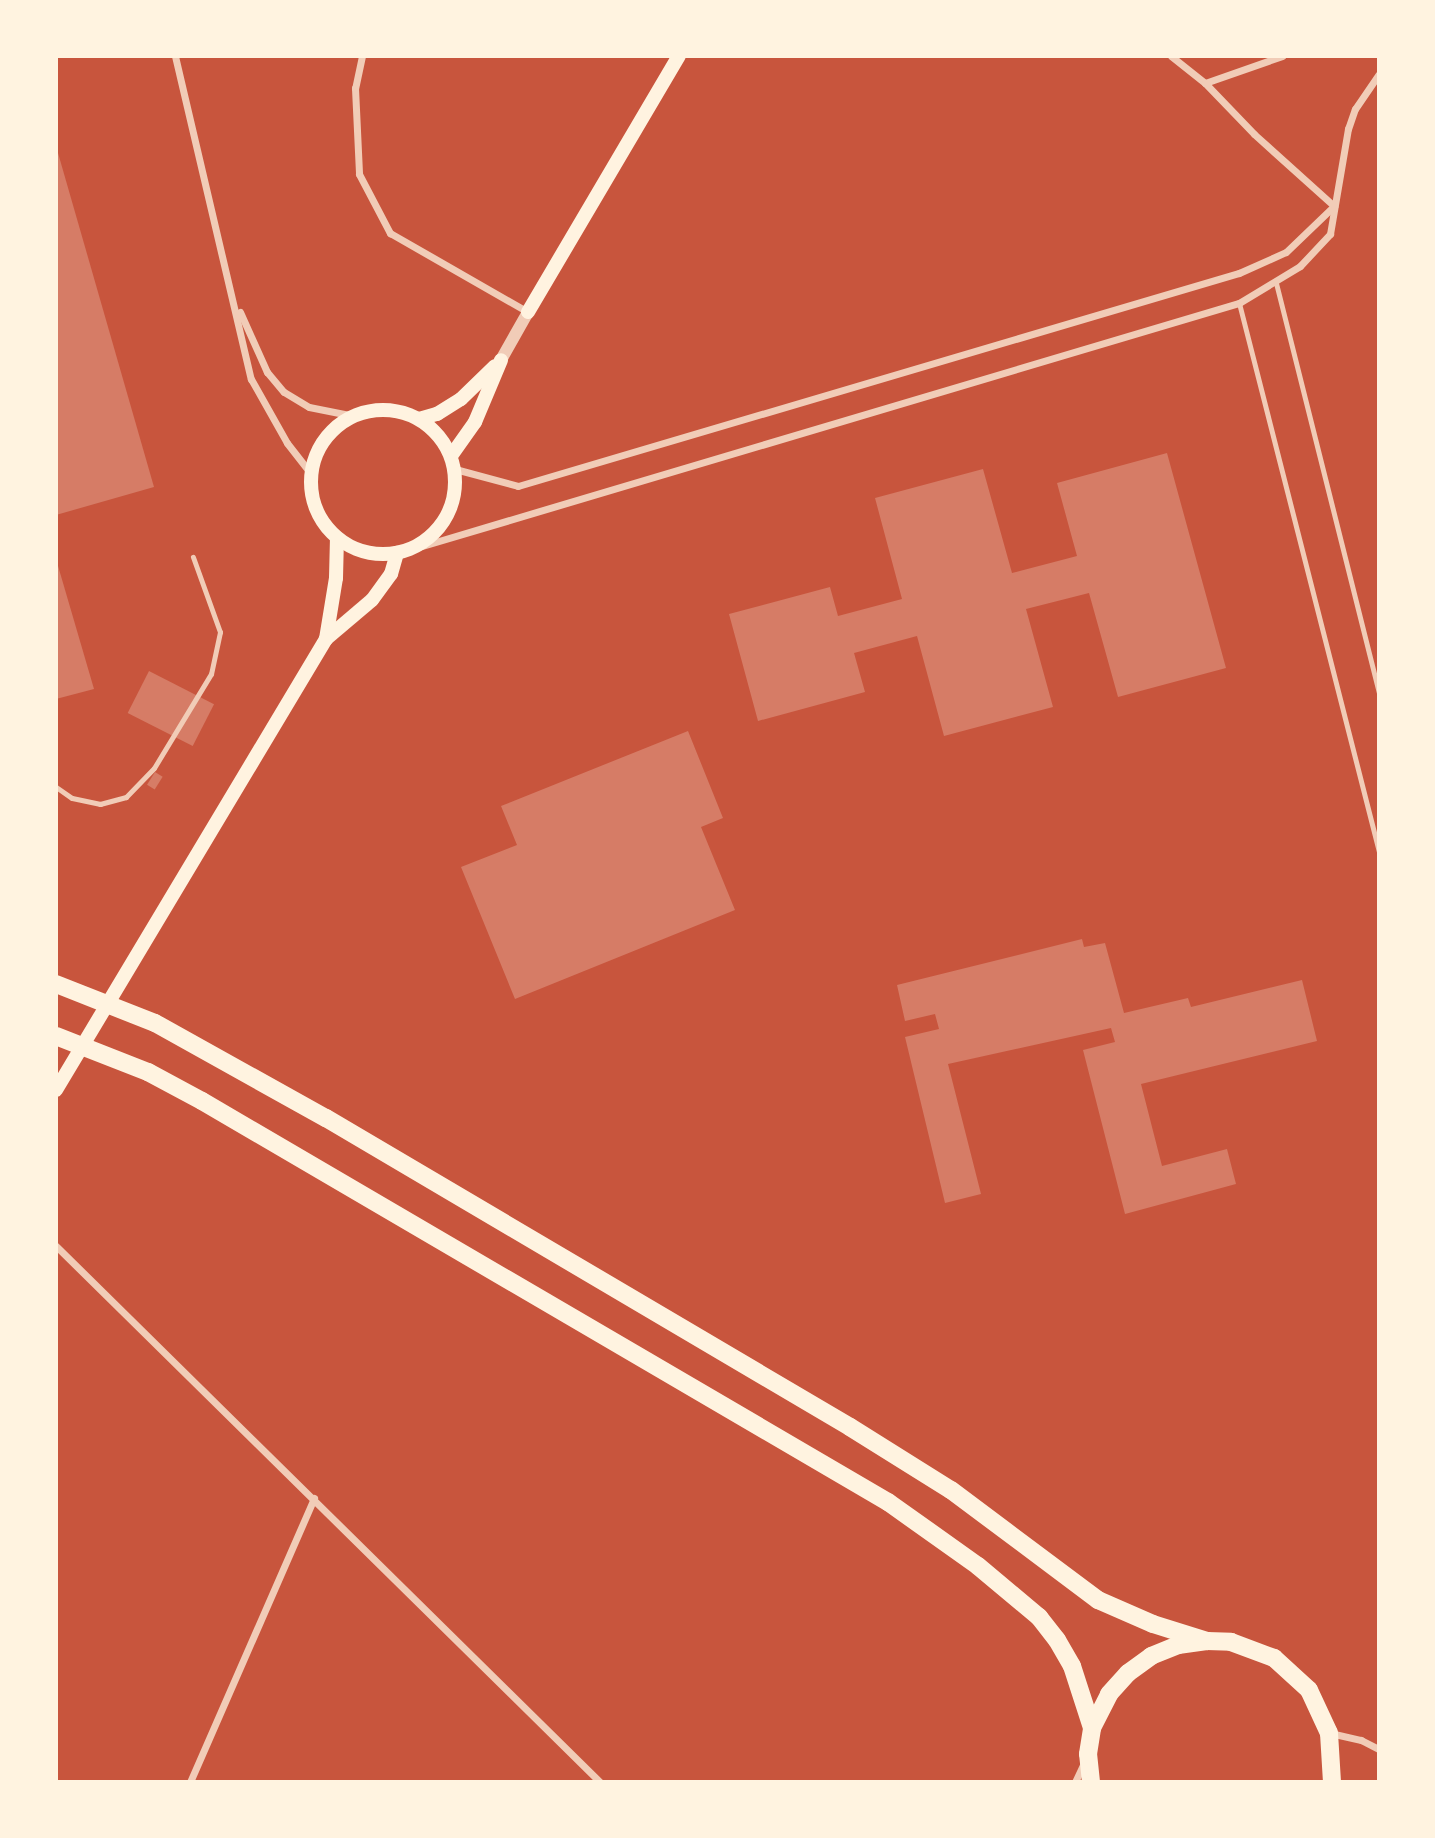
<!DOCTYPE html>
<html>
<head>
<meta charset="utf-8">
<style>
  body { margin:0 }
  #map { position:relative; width:1435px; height:1838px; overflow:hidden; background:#c8553d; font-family:Helvetica,sans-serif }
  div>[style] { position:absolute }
  .building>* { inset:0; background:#d67c66; transform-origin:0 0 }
  .service>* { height:5px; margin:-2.5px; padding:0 2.5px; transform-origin:2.5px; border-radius:2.5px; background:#f1ccb7 }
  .minor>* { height:7px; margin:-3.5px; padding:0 3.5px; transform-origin:3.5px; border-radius:3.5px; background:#f1ccb7 }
  .tertiary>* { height:12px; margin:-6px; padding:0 6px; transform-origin:6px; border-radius:6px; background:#f1ccb7 }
  .secondary>* { height:14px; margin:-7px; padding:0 7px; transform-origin:7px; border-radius:7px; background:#fff3e0 }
  .secondary>.ring { margin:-7px; padding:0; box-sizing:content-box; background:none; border:14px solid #fff3e0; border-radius:50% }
  .primary>* { height:18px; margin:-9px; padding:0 9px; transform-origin:9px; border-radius:9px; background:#fff3e0 }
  span { translate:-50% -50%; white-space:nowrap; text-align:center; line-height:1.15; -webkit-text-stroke:5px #fff3e0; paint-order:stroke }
  .frame { position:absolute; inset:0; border:58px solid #fff3e0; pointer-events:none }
</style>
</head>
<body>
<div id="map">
  <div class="building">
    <div style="clip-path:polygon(56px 146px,154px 487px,56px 515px)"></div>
    <div style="clip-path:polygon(1167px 453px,1226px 668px,1118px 697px,1089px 593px,1026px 609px,1053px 707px,944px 736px,917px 636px,854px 653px,865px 692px,758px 721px,729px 614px,830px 587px,838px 616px,902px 599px,875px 498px,983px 469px,1012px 573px,1077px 556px,1057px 483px)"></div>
    <div style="clip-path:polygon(56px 559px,94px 689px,56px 699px)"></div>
    <div style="left:149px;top:671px;width:73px;height:47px;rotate:27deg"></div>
    <div style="clip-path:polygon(688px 731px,723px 818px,701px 827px,735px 910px,515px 999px,461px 867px,517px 845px,501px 806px)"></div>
    <div style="left:155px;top:772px;width:9px;height:15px;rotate:32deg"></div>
    <div style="clip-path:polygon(1082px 939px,1084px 947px,1105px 943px,1124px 1013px,1188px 998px,1191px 1007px,1302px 980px,1317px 1041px,1141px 1084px,1162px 1166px,1227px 1149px,1236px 1184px,1125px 1214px,1083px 1050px,1115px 1042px,1111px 1028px,948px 1064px,981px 1194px,945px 1203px,905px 1037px,939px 1029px,935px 1014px,905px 1021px,897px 985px)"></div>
  </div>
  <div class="service">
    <div style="left:1276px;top:283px;width:423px;rotate:75.9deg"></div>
    <div style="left:1239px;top:303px;width:567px;rotate:75.69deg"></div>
    <div style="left:56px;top:787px;width:19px;rotate:35deg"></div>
    <div style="left:72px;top:798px;width:29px;rotate:12deg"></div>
    <div style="left:100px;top:804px;width:27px;rotate:-15deg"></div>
    <div style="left:126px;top:797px;width:40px;rotate:-46deg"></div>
    <div style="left:154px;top:768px;width:110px;rotate:-58.8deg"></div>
    <div style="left:211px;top:674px;width:43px;rotate:-77.9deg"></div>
    <div style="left:220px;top:632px;width:80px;rotate:-109.8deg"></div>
  </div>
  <div class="minor">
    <div style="left:175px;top:56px;width:332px;rotate:76.8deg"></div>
    <div style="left:251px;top:379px;width:73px;rotate:60.6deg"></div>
    <div style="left:287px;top:443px;width:39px;rotate:52deg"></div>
    <div style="left:362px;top:56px;width:33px;rotate:102deg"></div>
    <div style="left:355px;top:88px;width:86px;rotate:87.3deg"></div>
    <div style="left:359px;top:174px;width:67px;rotate:62.3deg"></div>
    <div style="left:390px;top:233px;width:159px;rotate:29.8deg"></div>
    <div style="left:1171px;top:56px;width:43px;rotate:38.5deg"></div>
    <div style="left:1205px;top:83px;width:71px;rotate:46.1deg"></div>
    <div style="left:1254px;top:134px;width:108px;rotate:42deg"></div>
    <div style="left:1205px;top:83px;width:82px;rotate:-19.3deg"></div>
    <div style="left:240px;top:312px;width:66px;rotate:65.8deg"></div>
    <div style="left:267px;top:372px;width:26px;rotate:50deg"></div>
    <div style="left:284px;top:392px;width:29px;rotate:31deg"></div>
    <div style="left:309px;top:407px;width:46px;rotate:11.3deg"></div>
    <div style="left:455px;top:469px;width:65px;rotate:15.1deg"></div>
    <div style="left:518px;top:486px;width:752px;rotate:-16.46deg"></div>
    <div style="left:1239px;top:273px;width:51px;rotate:-24.1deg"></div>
    <div style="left:1286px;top:252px;width:66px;rotate:-43.8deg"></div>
    <div style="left:412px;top:549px;width:863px;rotate:-16.57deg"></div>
    <div style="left:1239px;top:303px;width:71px;rotate:-31.2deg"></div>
    <div style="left:1300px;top:266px;width:44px;rotate:-46.8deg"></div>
    <div style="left:1330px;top:234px;width:107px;rotate:-80.3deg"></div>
    <div style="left:1348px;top:129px;width:21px;rotate:-71deg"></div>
    <div style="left:1355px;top:109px;width:42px;rotate:-55.6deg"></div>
    <div style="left:56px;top:1246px;width:764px;rotate:44.58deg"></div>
    <div style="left:1330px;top:1733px;width:32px;rotate:13deg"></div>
    <div style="left:1361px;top:1740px;width:20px;rotate:27deg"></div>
    <div style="left:190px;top:1782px;width:310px;rotate:-66.4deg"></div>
    <div style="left:1075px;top:1782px;width:23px;rotate:-65deg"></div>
  </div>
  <div class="tertiary">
    <div style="left:501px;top:360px;width:55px;rotate:-60.6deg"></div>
  </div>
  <div class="secondary">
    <div style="left:528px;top:312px;width:297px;rotate:-59.5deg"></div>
    <div class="ring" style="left:311px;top:410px;width:130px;height:130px"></div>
    <div style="left:419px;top:419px;width:19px;rotate:-16deg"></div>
    <div style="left:437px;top:414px;width:28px;rotate:-32deg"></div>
    <div style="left:461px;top:399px;width:47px;rotate:-44.1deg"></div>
    <div style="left:451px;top:456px;width:42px;rotate:-54.8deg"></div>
    <div style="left:475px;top:422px;width:67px;rotate:-67.2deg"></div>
    <div style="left:326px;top:639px;width:62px;rotate:-80.7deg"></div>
    <div style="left:336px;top:578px;width:40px;rotate:-88.6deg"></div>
    <div style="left:56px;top:1090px;width:526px;rotate:-59.09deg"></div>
    <div style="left:326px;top:639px;width:60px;rotate:-40.3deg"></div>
    <div style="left:372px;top:600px;width:32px;rotate:-54deg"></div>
    <div style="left:391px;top:574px;width:22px;rotate:-74deg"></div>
  </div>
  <div class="primary">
    <div style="left:56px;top:984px;width:106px;rotate:21.5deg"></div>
    <div style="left:155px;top:1023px;width:196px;rotate:29.1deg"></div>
    <div style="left:326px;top:1118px;width:608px;rotate:30.53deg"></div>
    <div style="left:850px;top:1427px;width:119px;rotate:32deg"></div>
    <div style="left:951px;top:1490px;width:184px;rotate:36.8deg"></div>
    <div style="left:1098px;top:1600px;width:60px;rotate:23.6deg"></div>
    <div style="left:1153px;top:1624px;width:57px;rotate:17.5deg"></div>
    <div style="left:56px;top:1036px;width:99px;rotate:21.4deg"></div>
    <div style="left:148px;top:1072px;width:61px;rotate:28.2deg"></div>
    <div style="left:202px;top:1101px;width:795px;rotate:30.31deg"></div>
    <div style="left:888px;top:1502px;width:110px;rotate:35.4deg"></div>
    <div style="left:978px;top:1566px;width:80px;rotate:39.9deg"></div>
    <div style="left:1039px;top:1617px;width:29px;rotate:52deg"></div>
    <div style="left:1057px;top:1640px;width:30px;rotate:60deg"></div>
    <div style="left:1072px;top:1666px;width:65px;rotate:72.1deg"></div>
    <div style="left:1091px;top:1782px;width:28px;rotate:-96deg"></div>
    <div style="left:1088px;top:1754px;width:26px;rotate:-81deg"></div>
    <div style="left:1092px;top:1728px;width:38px;rotate:-63deg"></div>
    <div style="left:1109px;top:1694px;width:28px;rotate:-48deg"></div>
    <div style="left:1128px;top:1673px;width:29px;rotate:-36deg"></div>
    <div style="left:1151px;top:1656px;width:29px;rotate:-22deg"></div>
    <div style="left:1178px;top:1645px;width:29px;rotate:-8deg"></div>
    <div style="left:1207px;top:1641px;width:24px;rotate:2deg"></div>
    <div style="left:1231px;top:1642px;width:46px;rotate:20.4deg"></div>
    <div style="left:1274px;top:1658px;width:47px;rotate:42.4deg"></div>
    <div style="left:1309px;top:1690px;width:47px;rotate:65.1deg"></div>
    <div style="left:1329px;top:1733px;width:49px;rotate:86.5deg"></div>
  </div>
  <div class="frame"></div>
</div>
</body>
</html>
